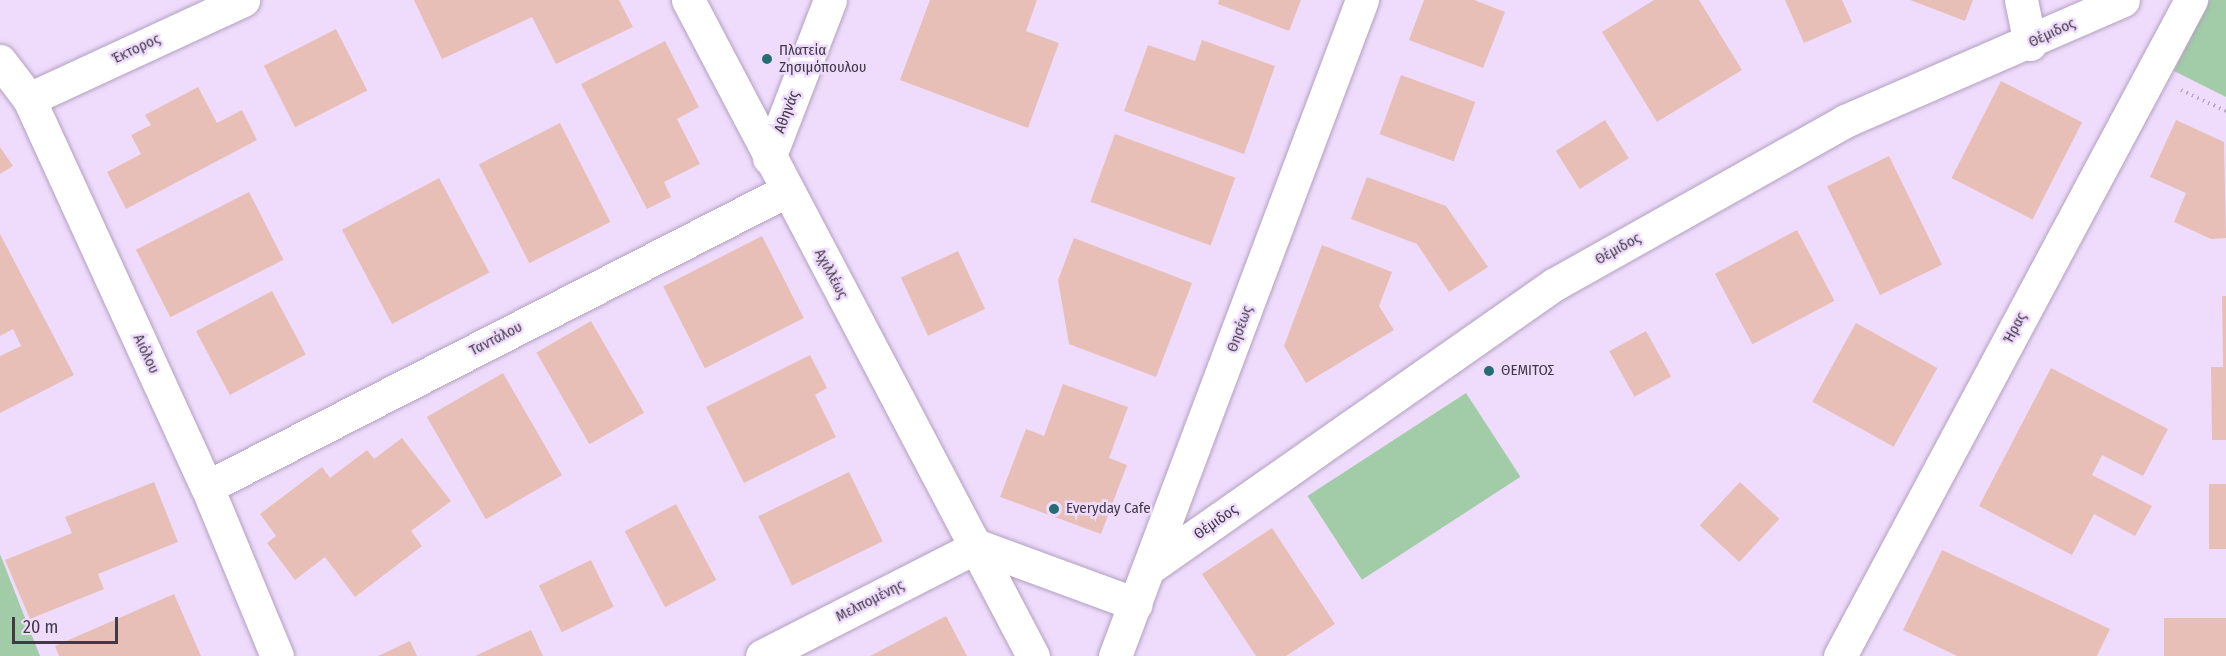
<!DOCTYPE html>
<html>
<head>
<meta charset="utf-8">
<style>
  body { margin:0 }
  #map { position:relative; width:2226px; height:656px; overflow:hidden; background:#efdcfd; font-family:"Fira Sans Condensed",sans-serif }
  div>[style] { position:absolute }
  .green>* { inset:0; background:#a2cca7; transform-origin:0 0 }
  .building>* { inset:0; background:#e7bfb7; transform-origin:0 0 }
  .path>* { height:4px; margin-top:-2px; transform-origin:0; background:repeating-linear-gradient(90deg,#b9a9c4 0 1.5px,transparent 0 6px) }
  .roads { filter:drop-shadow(0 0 2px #b2a0bf) drop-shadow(0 0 2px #b2a0bf) }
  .street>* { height:33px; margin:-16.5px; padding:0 16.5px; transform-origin:16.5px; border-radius:16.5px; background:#fff }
  .secondary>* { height:33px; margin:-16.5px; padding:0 16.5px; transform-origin:16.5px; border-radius:16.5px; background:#fff }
  .dots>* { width:16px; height:16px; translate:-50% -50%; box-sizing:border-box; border:3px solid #efdcfd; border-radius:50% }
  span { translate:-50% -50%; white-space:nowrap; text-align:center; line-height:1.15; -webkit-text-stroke:5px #efdcfd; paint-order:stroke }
  .street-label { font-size:15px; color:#413946 }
  .poi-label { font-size:15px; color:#413946 }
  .left { translate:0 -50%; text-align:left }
  .scale { position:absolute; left:12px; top:617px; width:106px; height:27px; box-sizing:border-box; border:3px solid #413946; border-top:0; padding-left:8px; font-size:18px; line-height:21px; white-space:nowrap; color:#413946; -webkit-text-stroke:4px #efdcfd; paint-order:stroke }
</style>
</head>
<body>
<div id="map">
  <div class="green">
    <div style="clip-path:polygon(2210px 0,2226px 0,2226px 97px,2174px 71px)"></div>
    <div style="left:1466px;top:393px;width:100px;height:189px;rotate:57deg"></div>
    <div style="clip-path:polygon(0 554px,40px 656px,0 656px)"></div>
  </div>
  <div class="building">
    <div style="clip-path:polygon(414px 0,619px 0,633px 27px,556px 64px,532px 17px,442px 59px)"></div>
    <div style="clip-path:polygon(930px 0,1037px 0,1026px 31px,1059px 43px,1028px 128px,900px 80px)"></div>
    <div style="clip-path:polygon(1219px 0,1301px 0,1289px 31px,1218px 4px)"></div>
    <div style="clip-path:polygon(1424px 0,1474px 0,1505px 12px,1483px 68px,1409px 40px)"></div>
    <div style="clip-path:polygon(1654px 0,1699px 0,1742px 70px,1657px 122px,1602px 32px)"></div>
    <div style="clip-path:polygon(1785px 0,1842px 0,1852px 22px,1804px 43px)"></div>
    <div style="clip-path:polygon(1910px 0,1973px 0,1965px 21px)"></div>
    <div style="left:336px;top:29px;width:69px;height:81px;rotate:63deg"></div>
    <div style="clip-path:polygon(1202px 40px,1275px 66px,1244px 154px,1124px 111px,1148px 45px,1195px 61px)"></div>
    <div style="clip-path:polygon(665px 41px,699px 107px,677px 119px,700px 164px,664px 182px,671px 197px,647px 209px,581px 84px)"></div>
    <div style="left:1401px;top:75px;width:79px;height:63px;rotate:20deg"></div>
    <div style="left:2001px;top:81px;width:91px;height:109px;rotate:27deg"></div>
    <div style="clip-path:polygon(198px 87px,217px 123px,242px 110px,257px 140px,126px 209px,107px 172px,141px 154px,131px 135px,151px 125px,145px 115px)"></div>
    <div style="left:1605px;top:120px;width:45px;height:58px;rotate:58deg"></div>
    <div style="clip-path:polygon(2176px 120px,2224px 142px,2226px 238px,2211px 239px,2174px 222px,2186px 193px,2150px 177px)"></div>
    <div style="left:560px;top:123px;width:111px;height:91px;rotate:63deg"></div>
    <div style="left:1115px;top:134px;width:128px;height:72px;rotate:20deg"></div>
    <div style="clip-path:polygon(0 147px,13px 166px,0 174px)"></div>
    <div style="left:1889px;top:156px;width:121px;height:69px;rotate:64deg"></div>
    <div style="clip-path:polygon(1367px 177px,1446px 206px,1488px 267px,1449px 292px,1417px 244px,1351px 219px)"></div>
    <div style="left:439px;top:178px;width:107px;height:110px;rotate:62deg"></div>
    <div style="left:249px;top:192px;width:76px;height:127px;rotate:63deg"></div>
    <div style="left:1797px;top:230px;width:80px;height:93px;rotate:62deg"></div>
    <div style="clip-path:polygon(0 234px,74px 375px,0 413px,0 356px,21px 346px,13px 329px,0 336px)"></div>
    <div style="left:762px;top:236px;width:92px;height:111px;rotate:63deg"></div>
    <div style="clip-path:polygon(1074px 238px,1192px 283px,1156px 377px,1069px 344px,1058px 280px)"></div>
    <div style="clip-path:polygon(1322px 245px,1392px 272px,1379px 306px,1394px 330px,1306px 383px,1284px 346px)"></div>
    <div style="left:958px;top:251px;width:64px;height:63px;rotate:65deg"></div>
    <div style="left:272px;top:291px;width:72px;height:86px;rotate:62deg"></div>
    <div style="clip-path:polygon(2222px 296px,2226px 296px,2226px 440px,2212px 440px,2211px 367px,2223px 367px)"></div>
    <div style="left:591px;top:321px;width:106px;height:63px;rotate:60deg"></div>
    <div style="left:1856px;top:323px;width:93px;height:90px;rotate:29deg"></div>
    <div style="left:1646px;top:331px;width:52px;height:42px;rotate:61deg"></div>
    <div style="clip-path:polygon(810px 355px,827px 388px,815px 395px,836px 437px,744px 483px,706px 407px)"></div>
    <div style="clip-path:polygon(2051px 368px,2168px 429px,2143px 476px,2102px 455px,2092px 475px,2152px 506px,2135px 536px,2094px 514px,2072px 555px,1979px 506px)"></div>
    <div style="left:503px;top:373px;width:118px;height:88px;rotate:60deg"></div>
    <div style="clip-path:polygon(1063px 384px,1128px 407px,1109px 458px,1127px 465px,1101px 534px,1000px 497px,1026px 429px,1044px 436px)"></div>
    <div style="clip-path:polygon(402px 438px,451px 501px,411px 531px,422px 546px,355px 597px,325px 557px,295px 580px,267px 543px,276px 536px,260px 514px,322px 467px,330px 478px,367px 450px,374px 459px)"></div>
    <div style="left:849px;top:472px;width:77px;height:101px;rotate:64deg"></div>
    <div style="clip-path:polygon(154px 482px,178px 542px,98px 574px,104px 589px,30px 619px,5px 560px,72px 533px,65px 517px)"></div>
    <div style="left:1740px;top:482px;width:54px;height:59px;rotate:43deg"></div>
    <div style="left:2209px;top:484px;width:17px;height:65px"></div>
    <div style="left:676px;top:504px;width:86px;height:58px;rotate:62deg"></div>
    <div style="clip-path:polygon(1272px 528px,1335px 624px,1286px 656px,1256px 656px,1202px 574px)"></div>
    <div style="clip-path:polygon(1942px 550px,2110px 629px,2097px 656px,1957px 656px,1903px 630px)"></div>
    <div style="left:591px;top:560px;width:52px;height:58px;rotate:64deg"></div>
    <div style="clip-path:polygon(174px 594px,201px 656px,59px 656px,55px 646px)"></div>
    <div style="clip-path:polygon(946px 616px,967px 656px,870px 656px)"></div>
    <div style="left:2164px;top:618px;width:62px;height:38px"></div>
    <div style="clip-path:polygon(531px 630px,543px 656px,475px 656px)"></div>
    <div style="clip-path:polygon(410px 641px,417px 656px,378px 656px)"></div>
  </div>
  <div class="path">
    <div style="left:2181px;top:90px;width:50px;rotate:25deg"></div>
  </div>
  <div class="roads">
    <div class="street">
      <div style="left:2021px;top:0;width:45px;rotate:78.4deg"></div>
      <div style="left:0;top:61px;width:48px;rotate:52.7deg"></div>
      <div style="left:29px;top:99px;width:427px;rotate:65.4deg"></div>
      <div style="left:207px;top:487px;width:183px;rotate:67.5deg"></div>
      <div style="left:29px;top:99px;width:236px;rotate:-24.8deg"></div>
      <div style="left:769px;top:158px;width:169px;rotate:-68.9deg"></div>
      <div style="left:207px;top:487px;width:650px;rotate:-27.08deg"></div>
      <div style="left:762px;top:656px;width:242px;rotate:-27deg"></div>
      <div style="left:1840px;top:656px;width:744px;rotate:-61.85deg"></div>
    </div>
    <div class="secondary">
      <div style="left:688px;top:0;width:741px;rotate:62.26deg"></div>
      <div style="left:978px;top:546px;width:168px;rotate:20.2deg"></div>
      <div style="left:1152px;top:566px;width:492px;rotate:-35deg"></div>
      <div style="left:1555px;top:284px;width:333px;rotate:-29.3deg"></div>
      <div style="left:1845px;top:121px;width:303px;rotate:-23.5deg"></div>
      <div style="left:1115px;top:656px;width:701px;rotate:-69.37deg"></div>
    </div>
  </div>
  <div class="dots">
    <div style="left:767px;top:59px;background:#236e74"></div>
    <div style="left:1489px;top:371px;background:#236e74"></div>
    <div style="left:1054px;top:509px;background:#236e74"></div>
  </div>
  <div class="street-label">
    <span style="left:2052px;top:33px;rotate:-25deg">Θέμιδος</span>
    <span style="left:136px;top:49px;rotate:-25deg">Έκτορος</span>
    <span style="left:787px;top:112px;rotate:-69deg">Αθηνάς</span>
    <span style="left:1618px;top:249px;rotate:-29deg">Θέμιδος</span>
    <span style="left:831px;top:274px;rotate:62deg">Αχιλλέως</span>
    <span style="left:2015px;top:328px;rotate:-62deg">Ήρας</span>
    <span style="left:1240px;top:329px;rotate:-70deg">Θησέως</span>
    <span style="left:496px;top:339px;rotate:-27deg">Ταντάλου</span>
    <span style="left:146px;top:354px;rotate:65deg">Αιόλου</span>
    <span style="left:1216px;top:522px;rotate:-35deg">Θέμιδος</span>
    <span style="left:870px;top:601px;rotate:-27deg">Μελπομένης</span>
  </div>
  <div class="poi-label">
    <span class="left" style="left:779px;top:59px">Πλατεία<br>Ζησιμόπουλου</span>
    <span class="left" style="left:1501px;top:371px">ΘΕΜΙΤΟΣ</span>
    <span class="left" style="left:1066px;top:509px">Everyday Cafe</span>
  </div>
  <div class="scale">20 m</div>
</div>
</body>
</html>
